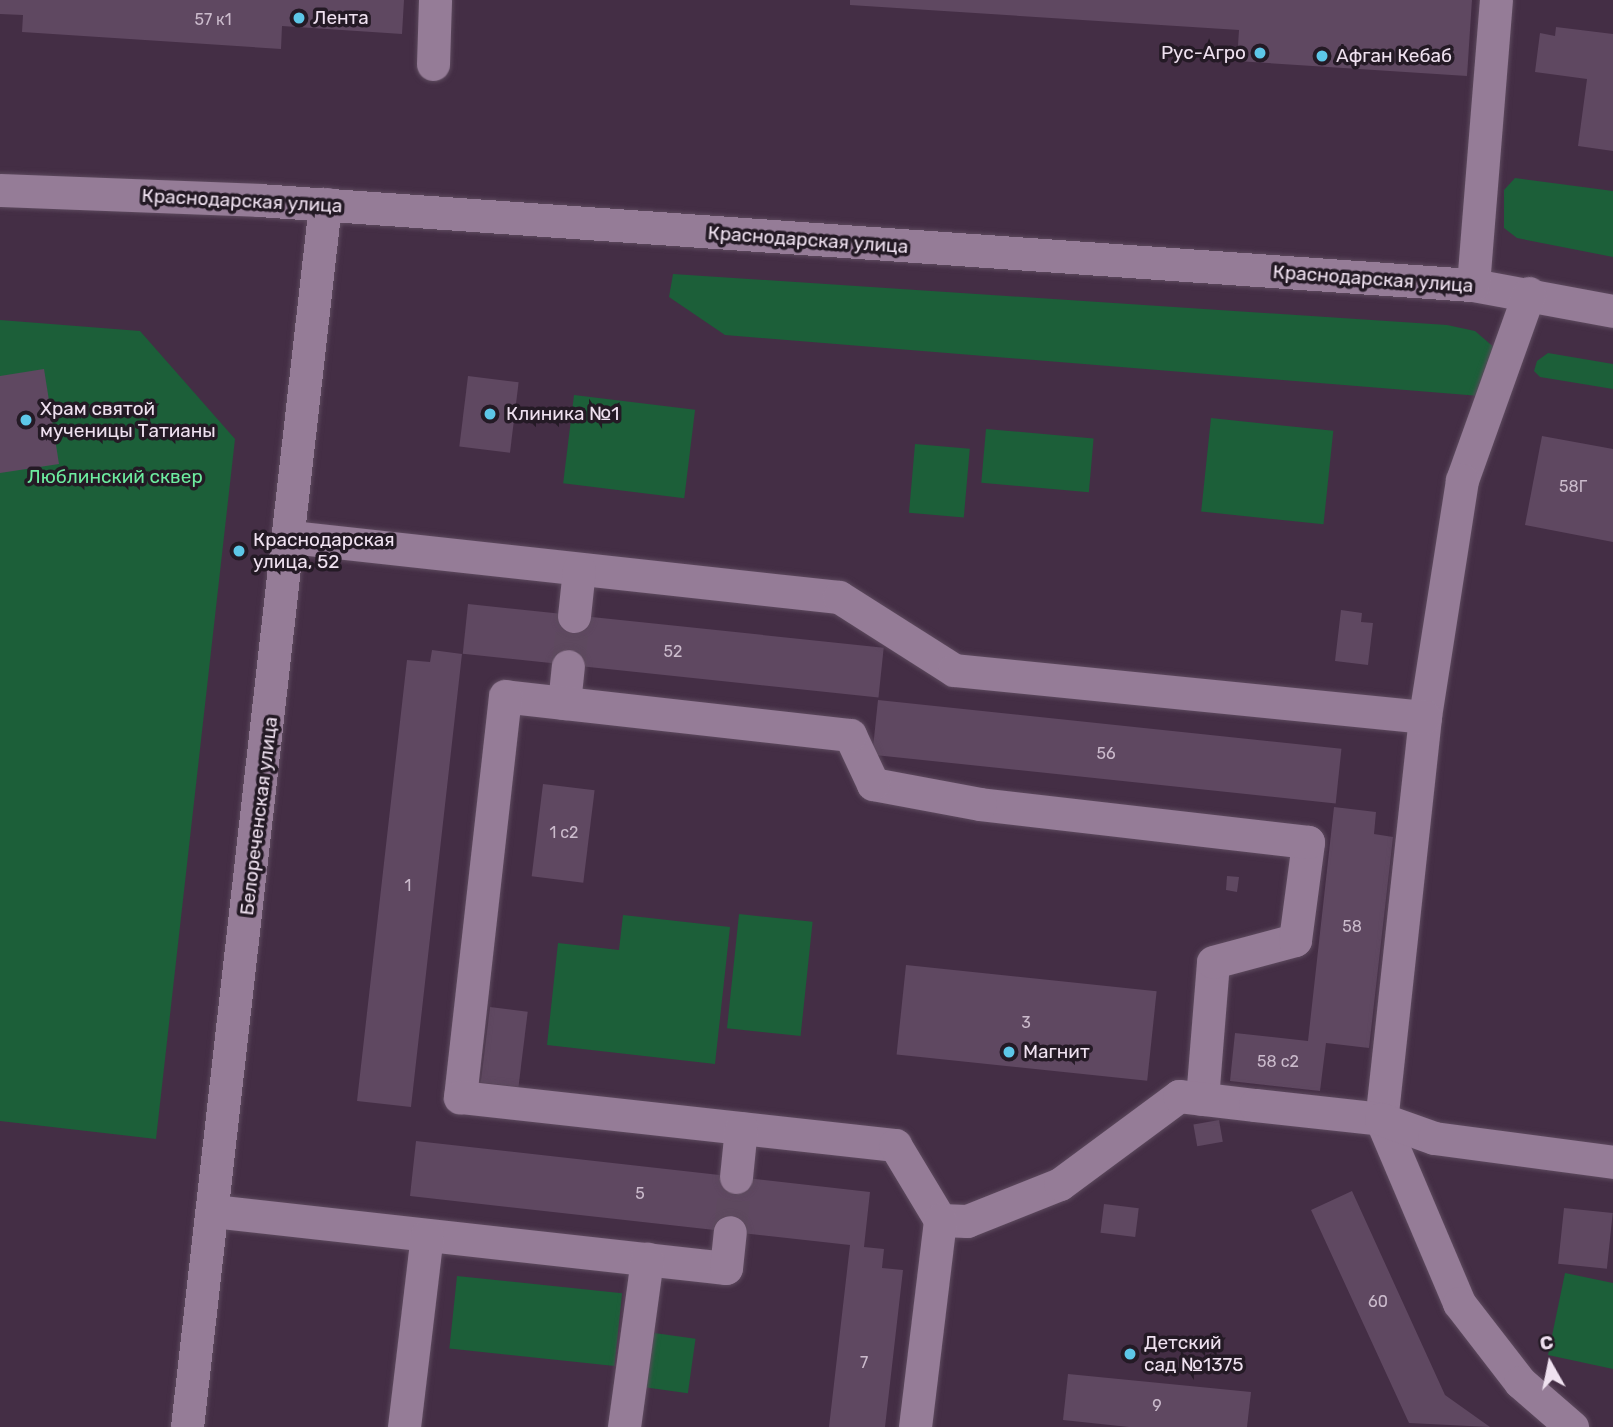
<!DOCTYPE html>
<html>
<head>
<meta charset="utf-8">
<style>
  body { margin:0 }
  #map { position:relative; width:1613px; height:1427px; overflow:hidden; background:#442e45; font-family:Rubik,sans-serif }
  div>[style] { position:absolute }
  .green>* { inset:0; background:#1c5f39; transform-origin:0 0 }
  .building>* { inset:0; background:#5f4861; transform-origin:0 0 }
  .minor-tunnel>* { height:33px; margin-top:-16.5px; transform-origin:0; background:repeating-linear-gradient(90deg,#5e495f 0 33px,transparent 0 50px) }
  .roads { filter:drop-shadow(0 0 2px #5d4a5e) drop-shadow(0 0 2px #5d4a5e) }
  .minor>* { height:33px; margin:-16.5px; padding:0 16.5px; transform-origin:16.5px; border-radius:16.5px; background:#957c97 }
  .dots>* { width:19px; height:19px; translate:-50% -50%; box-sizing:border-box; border:4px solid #241a25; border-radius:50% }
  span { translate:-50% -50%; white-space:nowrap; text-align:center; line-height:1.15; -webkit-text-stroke:7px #241a25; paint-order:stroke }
  .number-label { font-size:16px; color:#cbbbcc }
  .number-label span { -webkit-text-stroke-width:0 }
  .poi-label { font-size:19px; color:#efe1f0 }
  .left { translate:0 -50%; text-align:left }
  .right { translate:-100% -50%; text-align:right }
  .street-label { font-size:19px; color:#efe1f0 }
  .park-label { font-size:19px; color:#6deda0 }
  .north { position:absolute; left:1515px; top:1329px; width:70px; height:70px; -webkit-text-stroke:5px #241a25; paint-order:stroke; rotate:351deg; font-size:19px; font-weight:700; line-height:28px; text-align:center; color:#efe1f0 }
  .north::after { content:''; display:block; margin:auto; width:24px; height:32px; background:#efe1f0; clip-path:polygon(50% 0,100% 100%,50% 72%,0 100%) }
</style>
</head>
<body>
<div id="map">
  <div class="green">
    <div style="clip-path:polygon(1515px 178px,1613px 191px,1613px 257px,1517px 238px,1504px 228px,1504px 190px)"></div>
    <div style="clip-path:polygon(673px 274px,1447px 325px,1475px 331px,1496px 349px,1492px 397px,725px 335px,669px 297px)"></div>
    <div style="clip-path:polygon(0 320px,140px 331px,235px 439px,156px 1139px,0 1121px)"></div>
    <div style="clip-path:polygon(1548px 353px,1613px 364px,1613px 389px,1540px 377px,1534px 371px,1537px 361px)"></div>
    <div style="left:574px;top:395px;width:122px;height:89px;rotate:7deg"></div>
    <div style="left:1211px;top:418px;width:123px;height:94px;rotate:6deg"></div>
    <div style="left:986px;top:429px;width:108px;height:54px;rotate:5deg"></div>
    <div style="left:915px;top:444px;width:55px;height:69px;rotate:5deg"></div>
    <div style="left:739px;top:914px;width:74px;height:115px;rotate:6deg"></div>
    <div style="clip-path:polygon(623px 915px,730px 927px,715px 1064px,547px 1045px,558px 943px,619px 950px)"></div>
    <div style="clip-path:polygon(1565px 1273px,1613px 1283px,1613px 1369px,1548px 1355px)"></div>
    <div style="left:457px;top:1276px;width:166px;height:73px;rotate:6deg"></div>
    <div style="left:647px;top:1332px;width:49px;height:55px;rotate:8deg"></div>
  </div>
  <div class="building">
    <div style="clip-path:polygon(0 0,404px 0,402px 34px,282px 26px,281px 49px,22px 32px,23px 15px,0 14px)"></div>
    <div style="clip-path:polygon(850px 0,1472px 0,1467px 76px,1237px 61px,1239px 30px,850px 5px)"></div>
    <div style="clip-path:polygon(1556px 27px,1613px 34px,1613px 151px,1578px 146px,1587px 79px,1535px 72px,1540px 33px,1555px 36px)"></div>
    <div style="clip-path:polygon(44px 369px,59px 464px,0 473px,0 376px)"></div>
    <div style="left:468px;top:376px;width:51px;height:71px;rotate:7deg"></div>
    <div style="clip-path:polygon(1542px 436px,1613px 449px,1613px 542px,1525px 525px)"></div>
    <div style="left:468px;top:604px;width:418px;height:50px;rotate:6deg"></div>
    <div style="clip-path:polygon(1341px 610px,1362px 613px,1361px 622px,1373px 623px,1368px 665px,1335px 661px)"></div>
    <div style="clip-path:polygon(432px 650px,462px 654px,411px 1107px,357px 1101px,407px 660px,430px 662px)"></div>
    <div style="left:878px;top:700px;width:466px;height:55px;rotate:6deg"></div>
    <div style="left:543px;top:784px;width:52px;height:93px;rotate:7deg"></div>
    <div style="clip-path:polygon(1334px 807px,1376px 812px,1374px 834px,1393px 837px,1369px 1048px,1326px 1043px,1320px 1091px,1230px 1081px,1235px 1033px,1308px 1041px)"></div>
    <div style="clip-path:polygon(1227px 876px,1239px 877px,1237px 892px,1226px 890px)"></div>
    <div style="left:906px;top:965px;width:252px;height:90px;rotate:6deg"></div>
    <div style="left:490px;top:1007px;width:38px;height:76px;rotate:7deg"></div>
    <div style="left:1219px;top:1120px;width:22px;height:26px;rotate:80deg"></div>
    <div style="clip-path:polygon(416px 1141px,870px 1192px,864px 1247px,884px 1249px,882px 1268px,903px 1270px,885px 1427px,829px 1427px,850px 1245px,410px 1196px)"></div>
    <div style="clip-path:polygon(1352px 1191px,1445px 1395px,1490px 1427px,1409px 1423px,1311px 1210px)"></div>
    <div style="left:1104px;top:1204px;width:35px;height:29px;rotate:7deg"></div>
    <div style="left:1564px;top:1208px;width:49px;height:56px;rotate:6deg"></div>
    <div style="clip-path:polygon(1068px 1374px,1251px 1392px,1247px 1427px,1129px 1427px,1063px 1420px)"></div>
  </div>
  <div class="minor-tunnel">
    <div style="left:568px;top:666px;width:50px;rotate:-83.2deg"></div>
    <div style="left:730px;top:1232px;width:55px;rotate:-83.8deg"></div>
  </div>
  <div class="roads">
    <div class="minor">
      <div style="left:433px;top:64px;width:64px;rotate:-88.2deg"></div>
      <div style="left:0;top:190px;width:259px;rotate:2.2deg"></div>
      <div style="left:259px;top:200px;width:1217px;rotate:4.01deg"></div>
      <div style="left:1473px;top:285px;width:142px;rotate:10.5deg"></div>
      <div style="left:1473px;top:285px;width:286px;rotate:-85.4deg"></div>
      <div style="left:1529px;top:293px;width:199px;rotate:109.7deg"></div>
      <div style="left:1462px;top:480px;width:240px;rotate:98.9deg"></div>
      <div style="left:1425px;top:717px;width:404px;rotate:96.2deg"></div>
      <div style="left:1381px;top:1119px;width:200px;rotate:67deg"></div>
      <div style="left:1459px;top:1303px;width:100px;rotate:52.3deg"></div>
      <div style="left:1520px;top:1382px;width:69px;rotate:40.9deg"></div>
      <div style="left:291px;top:537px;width:551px;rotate:6.25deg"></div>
      <div style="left:839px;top:597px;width:136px;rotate:32.4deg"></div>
      <div style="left:954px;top:670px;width:473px;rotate:5.7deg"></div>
      <div style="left:574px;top:616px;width:47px;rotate:-83.9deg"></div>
      <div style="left:564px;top:703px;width:37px;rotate:-84deg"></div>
      <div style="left:1202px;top:1099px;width:137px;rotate:-85.4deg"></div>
      <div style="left:1213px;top:962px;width:85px;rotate:-15deg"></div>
      <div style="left:1295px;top:940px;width:99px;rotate:-82.4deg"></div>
      <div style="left:1308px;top:842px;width:330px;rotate:-173.4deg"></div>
      <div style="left:980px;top:804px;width:109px;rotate:-169.4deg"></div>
      <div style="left:873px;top:784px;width:54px;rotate:-115.1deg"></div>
      <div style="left:850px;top:735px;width:347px;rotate:-173.6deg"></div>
      <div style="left:505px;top:696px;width:404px;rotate:96.4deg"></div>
      <div style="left:460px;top:1097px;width:438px;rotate:6.3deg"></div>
      <div style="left:895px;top:1145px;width:87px;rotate:59deg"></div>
      <div style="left:940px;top:1220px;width:27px;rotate:2deg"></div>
      <div style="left:967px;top:1221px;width:100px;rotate:-21.7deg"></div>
      <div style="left:1060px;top:1184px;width:148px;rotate:-36.5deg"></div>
      <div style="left:1179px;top:1096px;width:77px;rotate:6.8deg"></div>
      <div style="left:1255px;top:1105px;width:127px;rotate:6.3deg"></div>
      <div style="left:1381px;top:1119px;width:56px;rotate:19.7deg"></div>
      <div style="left:1434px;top:1138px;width:181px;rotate:7.6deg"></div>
      <div style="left:736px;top:1177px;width:49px;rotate:-84.2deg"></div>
      <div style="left:213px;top:1211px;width:516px;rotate:6.34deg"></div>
      <div style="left:726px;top:1268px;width:36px;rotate:-84deg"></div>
      <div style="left:187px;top:1427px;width:1231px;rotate:-83.56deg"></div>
      <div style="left:404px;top:1427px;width:193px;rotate:-83.2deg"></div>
      <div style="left:624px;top:1427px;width:170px;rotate:-82.2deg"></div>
      <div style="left:915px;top:1427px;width:209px;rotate:-83.1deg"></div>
    </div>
  </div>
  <div class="dots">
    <div style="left:299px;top:18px;background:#5dc7e8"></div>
    <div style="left:1260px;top:53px;background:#5dc7e8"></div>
    <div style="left:1322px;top:56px;background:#5dc7e8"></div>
    <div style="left:490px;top:414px;background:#5dc7e8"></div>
    <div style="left:26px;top:420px;background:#5dc7e8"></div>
    <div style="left:239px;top:551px;background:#5dc7e8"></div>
    <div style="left:1009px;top:1052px;background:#5dc7e8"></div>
    <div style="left:1130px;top:1354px;background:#5dc7e8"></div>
  </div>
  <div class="number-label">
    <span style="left:213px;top:20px">57 к1</span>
    <span style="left:1573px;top:487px">58Г</span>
    <span style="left:673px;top:652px">52</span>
    <span style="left:1106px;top:754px">56</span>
    <span style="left:564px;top:833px">1 с2</span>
    <span style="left:408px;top:886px">1</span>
    <span style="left:1352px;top:927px">58</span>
    <span style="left:1026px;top:1023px">3</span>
    <span style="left:1278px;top:1062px">58 с2</span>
    <span style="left:640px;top:1194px">5</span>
    <span style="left:1378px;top:1302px">60</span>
    <span style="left:864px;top:1363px">7</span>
    <span style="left:1157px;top:1406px">9</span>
  </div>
  <div class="poi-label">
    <span class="left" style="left:313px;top:18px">Лента</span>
    <span class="right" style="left:1246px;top:53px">Рус-Агро</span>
    <span class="left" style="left:1336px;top:56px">Афган Кебаб</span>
    <span class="left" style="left:40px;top:420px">Храм святой<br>мученицы Татианы</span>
    <span class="left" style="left:506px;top:414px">Клиника №1</span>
    <span class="left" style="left:253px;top:551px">Краснодарская<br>улица, 52</span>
    <span class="left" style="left:1023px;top:1052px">Магнит</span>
    <span class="left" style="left:1144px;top:1354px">Детский<br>сад №1375</span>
  </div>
  <div class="street-label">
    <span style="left:242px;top:201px;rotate:3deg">Краснодарская улица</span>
    <span style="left:808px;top:240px;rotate:4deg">Краснодарская улица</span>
    <span style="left:1373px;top:279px;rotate:4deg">Краснодарская улица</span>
    <span style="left:259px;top:816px;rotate:-83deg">Белореченская улица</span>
  </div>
  <div class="park-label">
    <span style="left:115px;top:477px">Люблинский сквер</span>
  </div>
  <div class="north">С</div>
</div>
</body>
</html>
